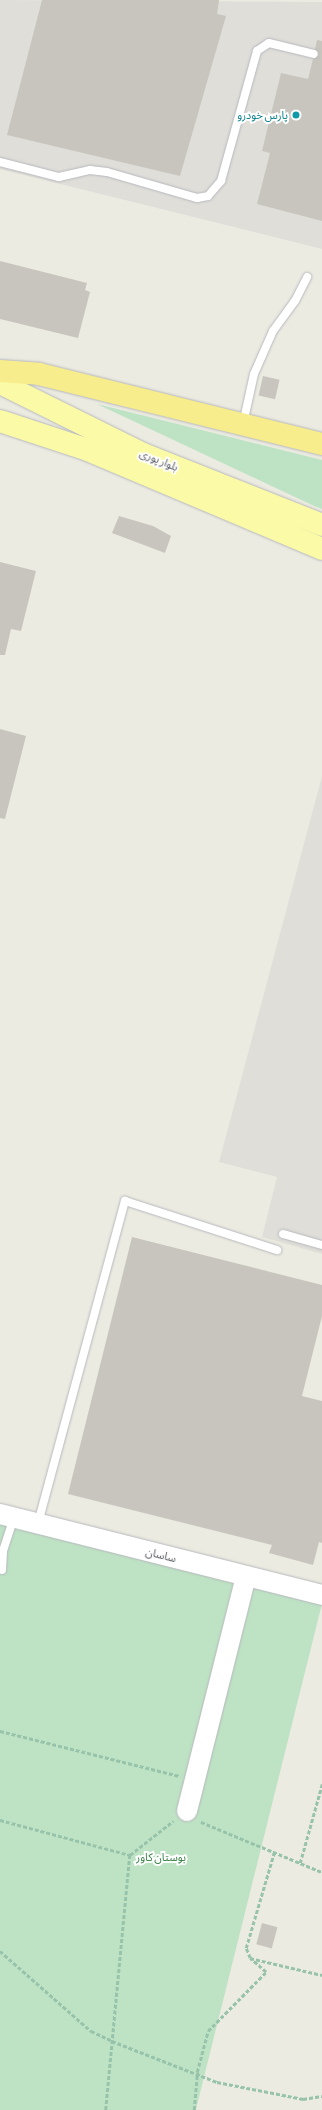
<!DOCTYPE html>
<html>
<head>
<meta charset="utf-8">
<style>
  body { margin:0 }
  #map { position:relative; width:322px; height:2110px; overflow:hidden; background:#ecebe1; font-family:"Asap Condensed","Noto Sans Arabic",sans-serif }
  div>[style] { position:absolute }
  .industrial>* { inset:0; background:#dfded9 }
  .green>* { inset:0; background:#bee3c4; transform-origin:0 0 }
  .building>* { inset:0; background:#c8c5be; transform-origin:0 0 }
  .path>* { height:2.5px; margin-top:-1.25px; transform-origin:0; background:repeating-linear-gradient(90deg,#98c3ab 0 4px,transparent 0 6px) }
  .roads { filter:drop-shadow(0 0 1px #b7b8bd) drop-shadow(0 0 1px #b7b8bd) }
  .service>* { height:8px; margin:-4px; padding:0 4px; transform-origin:4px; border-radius:4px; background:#fff }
  .tertiary>* { height:20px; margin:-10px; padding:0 10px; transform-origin:10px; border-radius:10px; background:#fff }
  .primary>* { height:22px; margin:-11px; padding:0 11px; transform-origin:11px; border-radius:11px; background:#fbfba7 }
  .motorway>* { height:22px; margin:-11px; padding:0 11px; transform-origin:11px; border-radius:11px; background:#f8ed8c }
  .dots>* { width:11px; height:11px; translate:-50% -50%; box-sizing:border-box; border:2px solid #fff; border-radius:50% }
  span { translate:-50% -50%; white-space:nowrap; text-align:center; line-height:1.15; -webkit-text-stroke:4px #fff; paint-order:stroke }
  .culture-label { font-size:11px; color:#0d838f }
  .right { translate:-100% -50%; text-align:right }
  .street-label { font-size:11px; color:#5a5c61 }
  .park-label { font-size:11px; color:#388247 }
</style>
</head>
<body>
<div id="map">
  <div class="industrial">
    <div style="clip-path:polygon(0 0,322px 2px,322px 249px,0 169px)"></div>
    <div style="clip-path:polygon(322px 776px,322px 1254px,262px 1237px,277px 1177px,219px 1162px)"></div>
  </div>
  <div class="green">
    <div style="clip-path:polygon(97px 404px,322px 460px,322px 509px,312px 505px)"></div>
    <div style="left:0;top:1523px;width:332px;height:587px;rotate:14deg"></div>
  </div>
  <div class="building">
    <div style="clip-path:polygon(42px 0,219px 0,217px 14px,226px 16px,180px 176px,7px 135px)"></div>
    <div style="clip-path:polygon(317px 40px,322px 41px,322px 221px,257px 204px,270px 153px,262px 151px,281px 73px,308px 79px,313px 59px,319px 55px,315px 49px)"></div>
    <div style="clip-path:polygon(0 261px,87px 283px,85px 290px,90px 292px,78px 338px,0 319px)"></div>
    <div style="left:263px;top:376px;width:17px;height:20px;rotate:13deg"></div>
    <div style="clip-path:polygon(119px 516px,153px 526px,171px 536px,165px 553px,112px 533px)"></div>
    <div style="clip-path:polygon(0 562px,36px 571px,21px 631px,11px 629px,5px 655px,0 655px)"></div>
    <div style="clip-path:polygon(0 729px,26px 736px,5px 819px,0 818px)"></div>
    <div style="clip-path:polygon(132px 1237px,322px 1285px,322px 1316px,302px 1396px,322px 1401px,322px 1543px,319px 1542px,313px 1565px,269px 1553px,272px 1545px,68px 1494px)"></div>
    <div style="left:262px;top:1923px;width:16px;height:22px;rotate:15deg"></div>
  </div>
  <div class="path">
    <div style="left:0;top:1731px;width:185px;rotate:14.1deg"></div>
    <div style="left:0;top:1820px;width:135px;rotate:15.1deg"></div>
    <div style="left:130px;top:1855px;width:256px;rotate:95.4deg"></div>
    <div style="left:201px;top:1822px;width:131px;rotate:22.5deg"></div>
    <div style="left:130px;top:1855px;width:55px;rotate:-38.3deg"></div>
    <div style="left:300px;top:1863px;width:82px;rotate:-74.4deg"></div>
    <div style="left:0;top:1951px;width:121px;rotate:41.3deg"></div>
    <div style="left:91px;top:2031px;width:23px;rotate:25deg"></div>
    <div style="left:112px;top:2041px;width:113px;rotate:21.3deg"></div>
    <div style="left:217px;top:2082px;width:88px;rotate:11.2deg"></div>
    <div style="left:303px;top:2099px;width:19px;rotate:-9deg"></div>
    <div style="left:250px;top:1958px;width:11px;rotate:-112deg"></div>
    <div style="left:246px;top:1948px;width:99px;rotate:-73.6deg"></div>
    <div style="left:194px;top:2110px;width:38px;rotate:-85deg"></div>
    <div style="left:197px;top:2072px;width:42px;rotate:-75deg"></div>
    <div style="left:208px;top:2031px;width:83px;rotate:-45.5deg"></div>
    <div style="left:266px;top:1972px;width:21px;rotate:-139deg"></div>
    <div style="left:250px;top:1958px;width:74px;rotate:13.3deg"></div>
  </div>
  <div class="roads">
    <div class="service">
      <div style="left:0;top:162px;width:61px;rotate:14.3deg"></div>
      <div style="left:59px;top:177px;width:32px;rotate:-13deg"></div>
      <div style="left:90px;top:170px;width:17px;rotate:7deg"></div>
      <div style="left:107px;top:172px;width:94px;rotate:16.1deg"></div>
      <div style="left:197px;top:198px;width:11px;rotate:-10deg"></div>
      <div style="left:208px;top:196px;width:20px;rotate:-49deg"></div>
      <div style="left:221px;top:181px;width:135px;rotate:-74.5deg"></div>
      <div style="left:257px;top:51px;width:14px;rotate:-34deg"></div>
      <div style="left:269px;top:43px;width:46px;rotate:13.7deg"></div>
      <div style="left:243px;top:424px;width:51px;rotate:-77.6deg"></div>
      <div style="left:254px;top:374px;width:47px;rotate:-66.2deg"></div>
      <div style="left:273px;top:331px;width:37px;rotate:-54deg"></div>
      <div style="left:295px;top:301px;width:27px;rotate:-63deg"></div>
      <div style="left:283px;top:1234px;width:41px;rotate:15.8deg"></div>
      <div style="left:38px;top:1523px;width:334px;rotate:-74.9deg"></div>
      <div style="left:125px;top:1201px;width:160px;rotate:17.9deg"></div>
      <div style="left:2px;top:1570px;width:19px;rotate:-87deg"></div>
      <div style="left:3px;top:1551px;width:35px;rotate:-72deg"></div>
    </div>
    <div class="tertiary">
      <div style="left:0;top:1514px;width:332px;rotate:14.1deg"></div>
      <div style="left:187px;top:1811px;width:242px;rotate:-75.9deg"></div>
    </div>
    <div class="primary">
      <div style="left:0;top:383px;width:160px;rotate:26.4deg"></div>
      <div style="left:143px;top:454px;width:193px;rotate:21.6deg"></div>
      <div style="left:0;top:421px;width:93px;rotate:18.2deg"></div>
      <div style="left:88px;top:450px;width:254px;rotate:22.9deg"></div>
    </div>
    <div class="motorway">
      <div style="left:0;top:371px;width:39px;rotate:4deg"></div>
      <div style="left:39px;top:374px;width:292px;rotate:13.9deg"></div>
    </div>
  </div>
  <div class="dots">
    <div style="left:296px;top:115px;background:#0f9aa8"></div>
  </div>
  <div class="culture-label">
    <span class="right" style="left:288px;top:115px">پارس خودرو</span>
  </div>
  <div class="street-label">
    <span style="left:159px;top:460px;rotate:23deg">بلوار پوری</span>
    <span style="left:161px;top:1555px;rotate:14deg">ساسان</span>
  </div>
  <div class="park-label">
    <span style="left:161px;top:1857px">بوستان کاور</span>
  </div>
</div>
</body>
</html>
